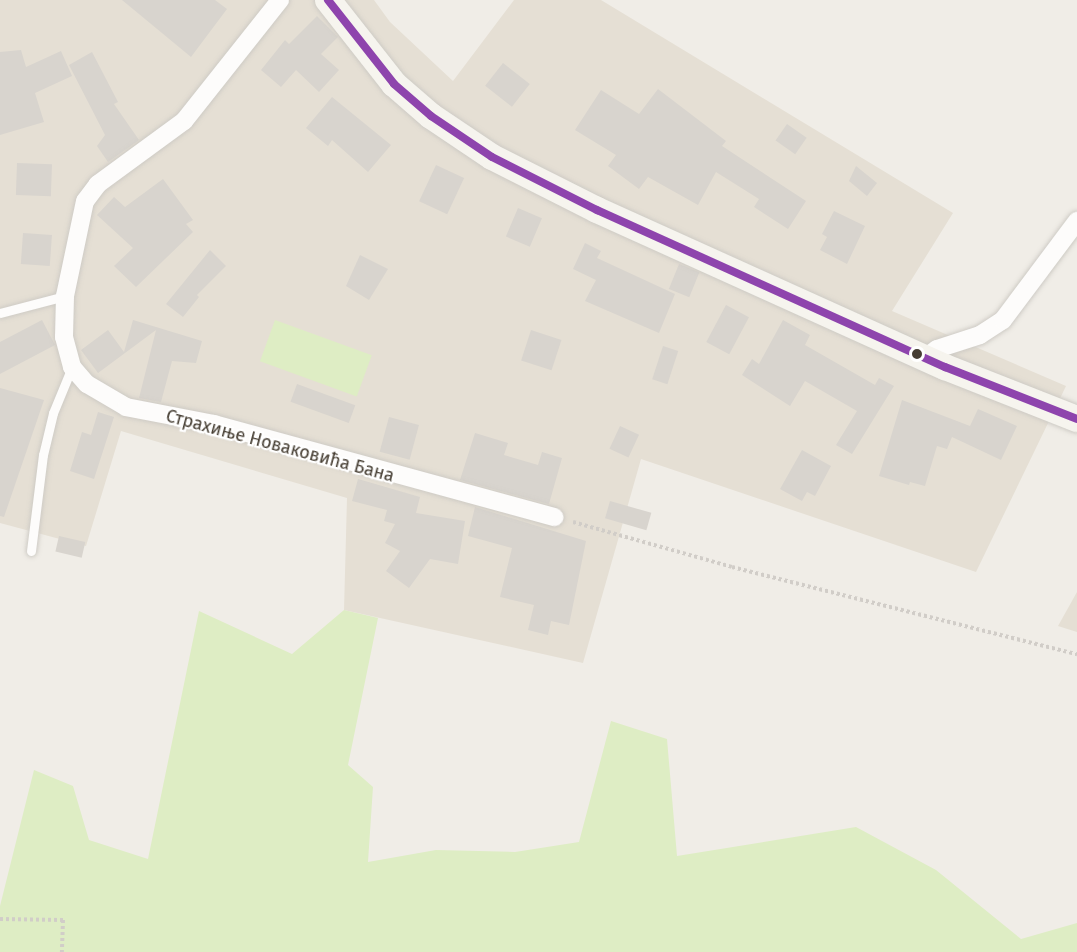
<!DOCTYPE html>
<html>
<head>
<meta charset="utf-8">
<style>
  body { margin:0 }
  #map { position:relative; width:1077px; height:952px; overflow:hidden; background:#f0ede7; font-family:"Fira Sans",sans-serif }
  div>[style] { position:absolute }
  .residential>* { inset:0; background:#e5dfd4 }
  .green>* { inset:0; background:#deedc4; transform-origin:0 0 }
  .building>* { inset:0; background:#d8d4ce; transform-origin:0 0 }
  .path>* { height:4px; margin-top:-2px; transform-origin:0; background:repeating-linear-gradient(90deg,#d1cdc8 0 3px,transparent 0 6px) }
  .roads { filter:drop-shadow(0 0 2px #cecbc5) drop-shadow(0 0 2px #cecbc5) }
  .lane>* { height:9px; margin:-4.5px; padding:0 4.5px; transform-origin:4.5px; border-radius:4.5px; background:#fdfcfb }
  .street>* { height:18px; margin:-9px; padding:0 9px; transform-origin:9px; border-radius:9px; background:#fdfcfb }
  .secondary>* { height:26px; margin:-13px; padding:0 13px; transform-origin:13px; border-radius:13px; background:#f6f4ee }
  .bus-1>* { height:8px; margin:-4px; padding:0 4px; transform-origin:4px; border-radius:4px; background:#8e44ad }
  .dots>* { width:16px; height:16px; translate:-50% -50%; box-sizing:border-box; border:3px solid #fff; border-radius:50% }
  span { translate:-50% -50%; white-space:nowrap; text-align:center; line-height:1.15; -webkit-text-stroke:4.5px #fff; paint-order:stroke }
  .street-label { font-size:18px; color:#463e33 }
</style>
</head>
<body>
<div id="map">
  <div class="residential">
    <div style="clip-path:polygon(0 0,374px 0,390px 22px,453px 81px,514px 0,601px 0,953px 213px,892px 311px,1066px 386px,976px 572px,641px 459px,583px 663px,344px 610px,347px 498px,121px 431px,86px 546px,0 523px)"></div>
    <div style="clip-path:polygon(1077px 592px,1077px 632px,1058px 626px)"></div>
  </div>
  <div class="green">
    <div style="left:275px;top:320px;width:103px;height:44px;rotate:20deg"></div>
    <div style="clip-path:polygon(344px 610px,378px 618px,348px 765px,373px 787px,368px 862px,436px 850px,515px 852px,579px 842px,611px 721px,667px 739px,677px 856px,856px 827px,936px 870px,1021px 939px,1077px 923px,1077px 952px,0 952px,0 906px,34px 770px,73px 786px,89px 840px,148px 859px,199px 611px,292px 654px)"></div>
  </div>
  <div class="building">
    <div style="clip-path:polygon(122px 0,215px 0,227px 9px,191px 57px)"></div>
    <div style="clip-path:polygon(317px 16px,338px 37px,321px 54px,339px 70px,319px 92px,296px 70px,281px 87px,261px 70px,285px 40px,289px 44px)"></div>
    <div style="clip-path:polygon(21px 50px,26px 67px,61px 51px,72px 76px,35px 93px,44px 122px,0 135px,0 52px)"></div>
    <div style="clip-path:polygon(92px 52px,118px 102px,114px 104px,139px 140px,108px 162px,97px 146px,105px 135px,69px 65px)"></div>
    <div style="left:503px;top:63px;width:34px;height:29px;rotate:38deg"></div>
    <div style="clip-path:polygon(658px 89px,726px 141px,722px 146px,806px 201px,788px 229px,754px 207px,759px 199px,716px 172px,698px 205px,648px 177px,639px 189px,608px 166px,616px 155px,575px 130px,601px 90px,639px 114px)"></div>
    <div style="clip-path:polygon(332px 97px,391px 145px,368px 172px,332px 140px,328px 146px,306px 128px)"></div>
    <div style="left:787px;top:124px;width:24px;height:20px;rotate:35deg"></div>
    <div style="left:17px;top:163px;width:35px;height:32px;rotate:2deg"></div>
    <div style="left:436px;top:165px;width:31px;height:40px;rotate:25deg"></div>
    <div style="clip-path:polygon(856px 166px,877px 183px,867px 196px,849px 181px)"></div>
    <div style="clip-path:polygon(163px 179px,193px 220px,186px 224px,193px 232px,136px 287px,114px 266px,133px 248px,97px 215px,114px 197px,125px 207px)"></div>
    <div style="left:518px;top:208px;width:26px;height:31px;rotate:23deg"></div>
    <div style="clip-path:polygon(834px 211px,865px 226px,847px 264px,820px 250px,827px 237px,822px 234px)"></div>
    <div style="left:23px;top:233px;width:29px;height:31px;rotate:4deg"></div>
    <div style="clip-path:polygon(585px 243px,601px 251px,597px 258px,675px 294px,659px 333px,585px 301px,596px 280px,573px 269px)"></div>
    <div style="clip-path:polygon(210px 250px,226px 266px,197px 295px,199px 297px,183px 317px,166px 304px)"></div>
    <div style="clip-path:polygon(360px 255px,388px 269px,369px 300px,346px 286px)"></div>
    <div style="left:679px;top:264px;width:22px;height:27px;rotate:22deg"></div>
    <div style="left:726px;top:305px;width:26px;height:42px;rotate:28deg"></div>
    <div style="clip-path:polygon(42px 320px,55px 345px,0 374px,0 342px)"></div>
    <div style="clip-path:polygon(133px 320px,202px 341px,196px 363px,172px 361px,161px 402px,139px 398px,156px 330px,98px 373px,81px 350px,108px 330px,124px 352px)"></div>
    <div style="clip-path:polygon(783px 320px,810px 335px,805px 345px,875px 385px,879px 378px,894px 386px,852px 454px,836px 445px,857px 411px,805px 381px,790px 406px,742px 375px,752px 359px,759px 364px)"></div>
    <div style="left:531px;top:330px;width:32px;height:32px;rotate:18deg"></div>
    <div style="left:663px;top:346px;width:16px;height:35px;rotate:18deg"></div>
    <div style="left:297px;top:384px;width:62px;height:19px;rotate:20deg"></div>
    <div style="clip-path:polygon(0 388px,44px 400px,4px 517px,0 516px)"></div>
    <div style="clip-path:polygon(902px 400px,970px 426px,978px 409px,1017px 426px,1001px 460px,952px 437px,947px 449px,937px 446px,925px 486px,910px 482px,909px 485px,879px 476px)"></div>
    <div style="clip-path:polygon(98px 412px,114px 417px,94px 479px,70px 471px,82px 432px,91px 435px)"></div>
    <div style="left:389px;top:417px;width:31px;height:36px;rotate:15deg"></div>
    <div style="left:620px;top:426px;width:21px;height:25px;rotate:25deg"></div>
    <div style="clip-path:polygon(475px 433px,508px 443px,504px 455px,538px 465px,542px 452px,562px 458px,549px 504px,460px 480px)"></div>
    <div style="clip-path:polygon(802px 450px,831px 466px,815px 496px,807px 492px,802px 501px,780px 489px)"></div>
    <div style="clip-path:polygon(358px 479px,420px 497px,416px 513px,465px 521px,458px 564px,430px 559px,409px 588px,386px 571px,400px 551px,385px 543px,395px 524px,384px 521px,387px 510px,352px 501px)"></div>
    <div style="left:610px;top:501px;width:43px;height:18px;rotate:16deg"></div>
    <div style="clip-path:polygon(475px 507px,586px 541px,569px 625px,551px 621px,548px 635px,528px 630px,534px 605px,500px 597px,512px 548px,468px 536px)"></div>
    <div style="left:59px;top:536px;width:27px;height:16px;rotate:13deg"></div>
  </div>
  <div class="path">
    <div style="left:573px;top:522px;width:165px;rotate:15.8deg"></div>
    <div style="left:732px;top:567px;width:356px;rotate:14.2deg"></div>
    <div style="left:0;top:919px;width:63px;rotate:0.9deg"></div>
    <div style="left:63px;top:920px;width:32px;rotate:92deg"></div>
  </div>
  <div class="roads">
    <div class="lane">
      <div style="left:0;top:313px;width:67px;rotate:-14.7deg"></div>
      <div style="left:31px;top:551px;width:97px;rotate:-82.9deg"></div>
      <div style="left:43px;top:455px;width:43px;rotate:-76.6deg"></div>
      <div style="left:53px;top:413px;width:50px;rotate:-67.6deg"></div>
    </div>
    <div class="street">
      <div style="left:280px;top:0;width:154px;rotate:128.4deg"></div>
      <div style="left:184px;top:121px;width:107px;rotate:143.8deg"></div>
      <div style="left:98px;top:184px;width:21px;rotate:127deg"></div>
      <div style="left:85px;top:201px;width:97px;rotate:101.9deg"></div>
      <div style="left:65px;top:296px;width:41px;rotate:91.4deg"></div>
      <div style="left:64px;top:337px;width:31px;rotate:75deg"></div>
      <div style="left:72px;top:367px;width:23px;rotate:49deg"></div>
      <div style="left:87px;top:384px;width:45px;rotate:30.5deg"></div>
      <div style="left:126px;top:407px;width:90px;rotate:10.9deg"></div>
      <div style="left:214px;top:424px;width:353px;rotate:15.3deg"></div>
      <div style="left:925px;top:358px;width:15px;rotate:-37deg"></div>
      <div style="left:937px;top:349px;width:45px;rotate:-18deg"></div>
      <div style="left:980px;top:335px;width:27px;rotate:-33deg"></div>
      <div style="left:1003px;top:320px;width:124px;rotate:-53.2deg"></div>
    </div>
    <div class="secondary">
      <div style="left:328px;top:0;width:107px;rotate:51.8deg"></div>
      <div style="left:394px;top:84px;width:49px;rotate:40.9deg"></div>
      <div style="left:431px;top:116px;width:73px;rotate:33.9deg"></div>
      <div style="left:492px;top:157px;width:118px;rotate:26.8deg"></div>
      <div style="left:597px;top:210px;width:382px;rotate:24.3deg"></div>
      <div style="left:945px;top:367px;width:142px;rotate:21.5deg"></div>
    </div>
  </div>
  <div class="bus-1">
    <div style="left:328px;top:0;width:107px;rotate:51.8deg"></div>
    <div style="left:394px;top:84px;width:49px;rotate:40.9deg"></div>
    <div style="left:431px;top:116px;width:73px;rotate:33.9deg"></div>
    <div style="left:492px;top:157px;width:118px;rotate:26.8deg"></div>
    <div style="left:597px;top:210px;width:382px;rotate:24.3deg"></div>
    <div style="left:945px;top:367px;width:142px;rotate:21.5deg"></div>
  </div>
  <div class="dots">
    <div style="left:917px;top:354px;background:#463e33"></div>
  </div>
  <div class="street-label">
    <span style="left:280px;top:446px;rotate:15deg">Страхиње Новаковића Бана</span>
  </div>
</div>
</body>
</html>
